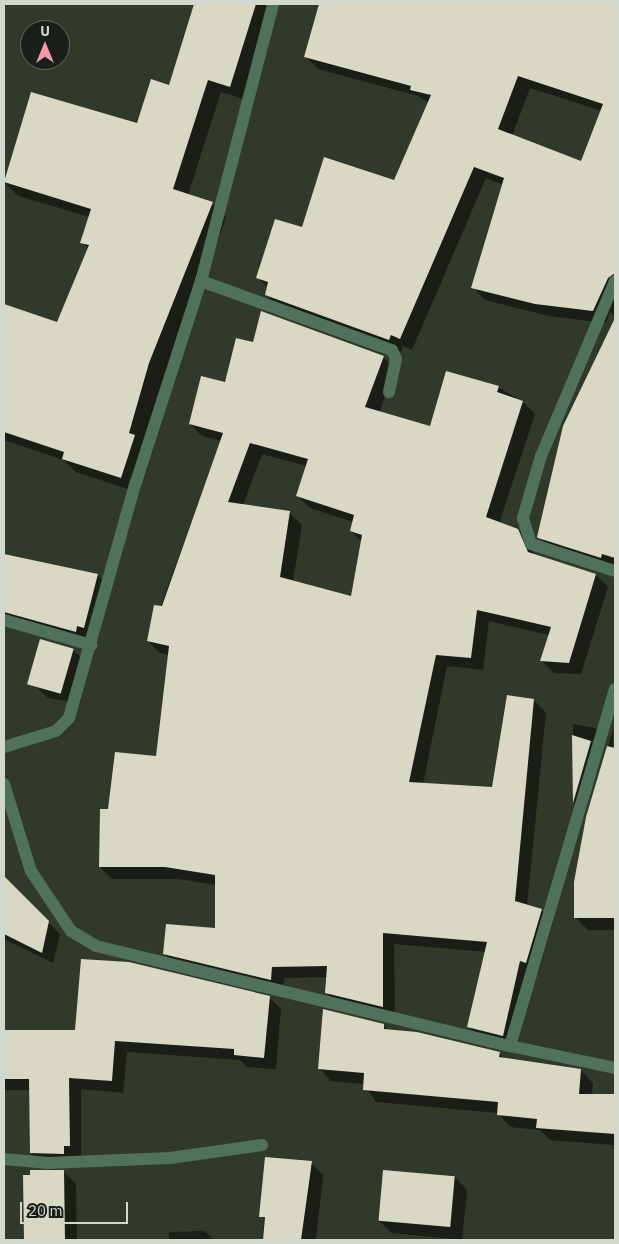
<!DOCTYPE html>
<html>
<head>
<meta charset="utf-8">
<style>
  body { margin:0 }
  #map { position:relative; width:619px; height:1244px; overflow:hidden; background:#31392b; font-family:"IBM Plex Sans",sans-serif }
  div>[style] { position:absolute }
  .shadow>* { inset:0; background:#0007 }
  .building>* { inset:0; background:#d8d8c4; transform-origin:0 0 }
  .minor>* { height:12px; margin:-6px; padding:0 6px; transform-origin:6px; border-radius:6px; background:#50715c }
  span { translate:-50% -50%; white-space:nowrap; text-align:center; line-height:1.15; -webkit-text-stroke:5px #1b1f19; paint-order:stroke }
  .frame { position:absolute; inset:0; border:5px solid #d3d8cf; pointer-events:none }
  .north { position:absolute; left:20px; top:20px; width:50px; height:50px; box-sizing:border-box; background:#1b1f19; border:1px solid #656962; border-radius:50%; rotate:0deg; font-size:14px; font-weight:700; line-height:20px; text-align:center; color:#d3d8cf }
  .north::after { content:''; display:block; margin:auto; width:18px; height:22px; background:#f39aa7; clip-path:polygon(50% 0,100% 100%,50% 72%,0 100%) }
  .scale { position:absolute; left:20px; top:1202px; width:108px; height:22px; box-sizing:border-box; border:2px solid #d3d8cf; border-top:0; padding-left:6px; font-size:15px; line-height:18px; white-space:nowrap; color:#d3d8cf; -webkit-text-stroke:4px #1b1f19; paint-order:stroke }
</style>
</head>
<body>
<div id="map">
  <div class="shadow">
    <div style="clip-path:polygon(187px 4px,276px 4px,243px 99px,221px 92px,188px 195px,212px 204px,226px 217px,134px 491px,76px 472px,64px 460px,4px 440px,4px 306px,58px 324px,89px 249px,82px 242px,90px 217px,18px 196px,5px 183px,32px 94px,137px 124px,170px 87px,195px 6px)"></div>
    <div style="clip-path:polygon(evenodd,332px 4px,615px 4px,615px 317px,610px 312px,606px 323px,549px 316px,485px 300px,473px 287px,503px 185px,486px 178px,412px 350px,403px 346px,401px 352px,278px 307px,266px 295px,268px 288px,258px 278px,302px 229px,394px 181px,429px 103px,418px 96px,318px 69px,306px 57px,332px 4px,530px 88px,602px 111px,582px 162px,512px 136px,530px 88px)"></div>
    <div style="clip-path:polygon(615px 321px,615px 566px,551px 549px,539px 536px,564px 426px)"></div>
    <div style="clip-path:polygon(evenodd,254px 343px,383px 357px,395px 369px,379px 413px,431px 428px,498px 387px,523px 402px,535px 414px,499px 524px,517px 531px,535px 555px,596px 575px,608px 587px,581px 674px,554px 673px,542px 661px,549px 635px,489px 621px,483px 670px,447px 666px,423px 784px,493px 788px,534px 700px,546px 713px,527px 906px,541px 910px,553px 922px,538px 974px,531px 973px,515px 1047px,481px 1039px,469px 1027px,486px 952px,394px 944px,395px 1018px,338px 1004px,326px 992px,327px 977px,284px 978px,283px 991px,176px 965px,164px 953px,217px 930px,216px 885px,178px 879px,112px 879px,100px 867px,109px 810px,157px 757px,169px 655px,160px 653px,148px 641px,221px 441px,202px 436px,190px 424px,254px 343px,262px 454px,307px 466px,298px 496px,310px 508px,353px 522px,351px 531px,362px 542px,352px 598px,293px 582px,302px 525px,290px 513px,243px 505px,262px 454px)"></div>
    <div style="clip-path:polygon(4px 557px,97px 575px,110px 588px,88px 644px,4px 618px)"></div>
    <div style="clip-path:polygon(73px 650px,86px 662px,80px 703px,48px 698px,35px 686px)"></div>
    <div style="clip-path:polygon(573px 724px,595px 728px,601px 734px,579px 808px,574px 803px)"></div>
    <div style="clip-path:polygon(613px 730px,615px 930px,588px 930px,576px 918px,587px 817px)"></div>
    <div style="clip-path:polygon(4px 878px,60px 934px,53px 963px,4px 939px)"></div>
    <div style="clip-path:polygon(269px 997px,281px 1009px,276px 1069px,247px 1067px,240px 1060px,127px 1052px,123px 1093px,81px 1089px,81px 1157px,43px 1164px,31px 1153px,30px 1090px,4px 1090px,4px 1032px,76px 1032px)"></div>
    <div style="clip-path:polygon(383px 1025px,389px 1031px,499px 1053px,506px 1060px,580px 1070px,593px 1083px,592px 1095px,615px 1095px,615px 1156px,613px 1145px,550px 1140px,540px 1130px,510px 1127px,498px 1113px,376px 1102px,364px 1084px,331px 1081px,319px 1068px)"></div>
    <div style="clip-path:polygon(266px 1159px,311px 1163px,323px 1175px,316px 1240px,263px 1240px)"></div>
    <div style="clip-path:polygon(64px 1172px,76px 1184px,77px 1240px,25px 1240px,24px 1176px)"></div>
    <div style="clip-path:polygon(455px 1177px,467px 1190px,462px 1240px,392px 1233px,379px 1221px)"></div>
    <div style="clip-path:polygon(205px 1231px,214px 1240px,169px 1240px,169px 1232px)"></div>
  </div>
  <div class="building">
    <div style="clip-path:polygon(194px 4px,256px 4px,230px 87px,208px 80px,173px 189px,213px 202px,149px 363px,129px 433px,135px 435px,121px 478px,62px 459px,64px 452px,4px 432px,4px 304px,57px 322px,89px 245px,80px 243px,91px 209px,4px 182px,31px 92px,137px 123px,151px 79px,169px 85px)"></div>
    <div style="clip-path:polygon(evenodd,319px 4px,615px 4px,615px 273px,608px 278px,593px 311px,535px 304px,471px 288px,504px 178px,474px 167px,400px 339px,391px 335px,389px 340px,265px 295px,268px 282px,256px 278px,275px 219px,302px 227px,324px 157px,394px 180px,431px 95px,410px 90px,411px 86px,304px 57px,319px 4px,518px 76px,603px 104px,581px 161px,498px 129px,518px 76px)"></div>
    <div style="clip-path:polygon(evenodd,261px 311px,384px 356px,365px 407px,430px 426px,446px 371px,499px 386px,497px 392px,523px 401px,486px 517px,518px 529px,528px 552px,596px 574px,569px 663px,540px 661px,551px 627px,477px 610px,471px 658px,436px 655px,409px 782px,492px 787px,507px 695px,534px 699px,515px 901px,542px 909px,526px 963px,520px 961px,503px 1036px,467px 1027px,487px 942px,383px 933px,383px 1007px,325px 993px,327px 966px,272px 967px,271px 980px,163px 954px,166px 924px,215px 928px,215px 875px,165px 867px,99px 867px,100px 809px,108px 809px,115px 752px,156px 756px,169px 646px,147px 641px,154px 605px,162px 606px,223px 433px,189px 424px,201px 376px,225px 382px,236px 338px,253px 342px,261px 311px,250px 443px,308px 459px,296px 496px,354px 515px,350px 531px,362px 535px,351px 596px,280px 577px,290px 511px,228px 502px,250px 443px)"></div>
    <div style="clip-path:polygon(615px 318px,615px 558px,602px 554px,601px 558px,538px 538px,537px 537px,563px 426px)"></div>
    <div style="clip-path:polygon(4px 554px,98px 574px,84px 628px,77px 626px,76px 632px,4px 612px)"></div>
    <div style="left:40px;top:639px;width:35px;height:47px;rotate:16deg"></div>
    <div style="clip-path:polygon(572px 735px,591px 741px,573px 803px)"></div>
    <div style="clip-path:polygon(607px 746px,615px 748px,615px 918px,574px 918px,574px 882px,586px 817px)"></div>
    <div style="clip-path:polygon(4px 876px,49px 921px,42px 953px,4px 934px)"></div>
    <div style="clip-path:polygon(81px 959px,129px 962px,270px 996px,264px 1058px,234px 1055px,234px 1049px,115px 1041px,112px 1081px,69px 1078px,70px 1146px,64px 1146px,64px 1154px,30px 1153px,29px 1079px,4px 1079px,4px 1030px,75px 1030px)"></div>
    <div style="clip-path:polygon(323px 1009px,384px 1024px,384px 1029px,417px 1032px,500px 1052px,499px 1057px,581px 1069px,579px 1094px,615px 1094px,615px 1134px,536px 1128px,537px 1119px,497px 1115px,498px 1102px,363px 1090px,364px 1073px,318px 1069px)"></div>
    <div style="clip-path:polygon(265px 1157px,312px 1161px,301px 1240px,263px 1240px,265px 1217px,259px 1217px)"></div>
    <div style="clip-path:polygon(30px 1170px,64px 1170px,65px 1240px,24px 1240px,23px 1175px,30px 1175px)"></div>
    <div style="left:383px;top:1170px;width:72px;height:51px;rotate:5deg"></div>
  </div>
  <div class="minor">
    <div style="left:201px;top:281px;width:203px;rotate:19.9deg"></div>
    <div style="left:392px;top:350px;width:10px;rotate:66deg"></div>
    <div style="left:396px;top:359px;width:34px;rotate:102deg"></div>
    <div style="left:615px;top:281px;width:190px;rotate:112.9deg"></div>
    <div style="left:541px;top:456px;width:65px;rotate:106.2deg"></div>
    <div style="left:523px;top:518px;width:27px;rotate:73deg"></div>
    <div style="left:531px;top:544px;width:88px;rotate:17.8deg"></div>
    <div style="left:4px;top:620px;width:91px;rotate:16deg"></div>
    <div style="left:615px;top:689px;width:372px;rotate:106.4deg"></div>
    <div style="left:510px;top:1046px;width:107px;rotate:11.8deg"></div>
    <div style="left:4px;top:747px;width:54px;rotate:-17.1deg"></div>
    <div style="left:56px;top:731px;width:18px;rotate:-45deg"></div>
    <div style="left:69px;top:718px;width:245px;rotate:-74.2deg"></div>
    <div style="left:136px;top:482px;width:211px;rotate:-72.1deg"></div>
    <div style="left:201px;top:281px;width:286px;rotate:-75.4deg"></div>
    <div style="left:4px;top:784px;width:91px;rotate:72.8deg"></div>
    <div style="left:31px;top:871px;width:72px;rotate:56.3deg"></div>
    <div style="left:71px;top:931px;width:29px;rotate:31deg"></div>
    <div style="left:96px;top:946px;width:426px;rotate:13.6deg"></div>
    <div style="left:4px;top:1159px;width:44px;rotate:5.2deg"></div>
    <div style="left:48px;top:1163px;width:122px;rotate:-2.3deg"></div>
    <div style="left:170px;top:1158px;width:93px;rotate:-8deg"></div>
  </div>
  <div class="frame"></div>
  <div class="north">U</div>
  <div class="scale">20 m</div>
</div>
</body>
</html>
